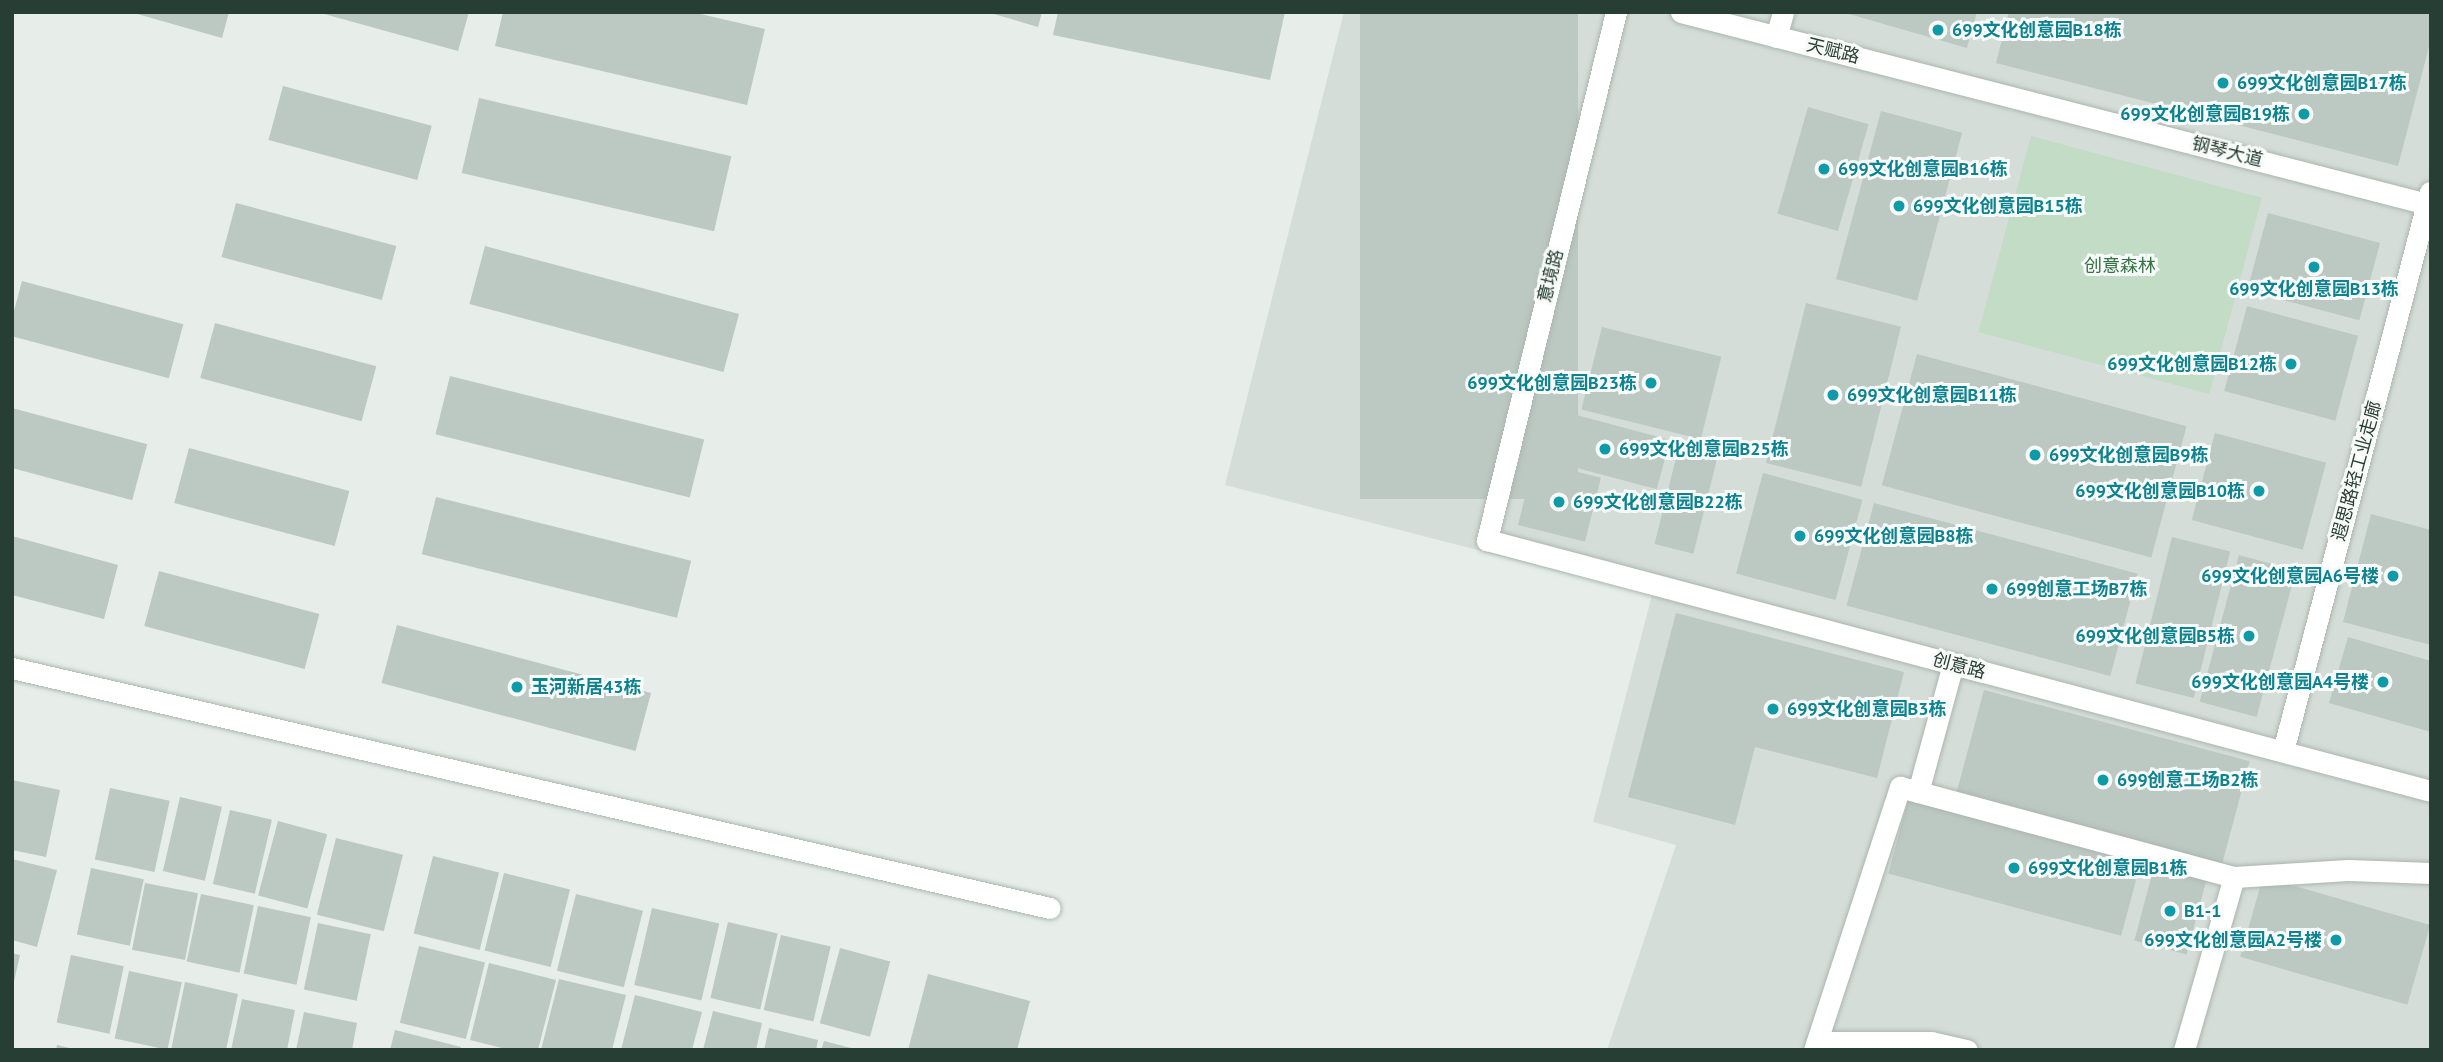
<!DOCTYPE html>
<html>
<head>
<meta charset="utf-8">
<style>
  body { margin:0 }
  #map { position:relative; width:2443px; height:1062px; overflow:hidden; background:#e7eee9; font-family:"PT Sans","Noto Sans SC",sans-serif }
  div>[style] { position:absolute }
  .built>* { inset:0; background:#d5ddd8 }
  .green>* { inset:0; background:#c2dcc5; transform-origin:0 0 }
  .building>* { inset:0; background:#bcc8c2; transform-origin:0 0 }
  .roads { filter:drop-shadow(0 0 2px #aab6af) drop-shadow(0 0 2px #aab6af) }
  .minor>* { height:21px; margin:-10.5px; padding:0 10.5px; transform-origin:10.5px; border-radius:10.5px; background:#fff }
  .dots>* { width:19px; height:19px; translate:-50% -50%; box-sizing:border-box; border:4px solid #f7faf8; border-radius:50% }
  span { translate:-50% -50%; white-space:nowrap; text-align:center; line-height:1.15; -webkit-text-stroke:6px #f7faf8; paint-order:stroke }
  .culture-label { font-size:18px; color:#0d838f; font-weight:700 }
  .left { translate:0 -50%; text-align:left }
  .right { translate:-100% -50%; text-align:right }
  .street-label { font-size:18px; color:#273e34 }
  .park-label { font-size:18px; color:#357143 }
  .frame { position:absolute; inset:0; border:14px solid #273e34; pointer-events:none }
</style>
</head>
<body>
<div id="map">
  <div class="built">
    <div style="clip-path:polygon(1344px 12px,2431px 12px,2431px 1050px,1607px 1050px,1676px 845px,1593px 822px,1652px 595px,1225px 485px)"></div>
  </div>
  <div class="green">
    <div style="left:2031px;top:136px;width:239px;height:203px;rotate:15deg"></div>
  </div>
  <div class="building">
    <div style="clip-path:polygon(130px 12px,229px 12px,222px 38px)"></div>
    <div style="clip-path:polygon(317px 12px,469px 12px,458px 51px)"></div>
    <div style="clip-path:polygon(503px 12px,692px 12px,765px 29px,747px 105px,495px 46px)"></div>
    <div style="clip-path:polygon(987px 12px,1042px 12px,1038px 27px)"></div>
    <div style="clip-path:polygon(1058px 12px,1285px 12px,1270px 80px,1053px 35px)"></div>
    <div style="left:1360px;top:12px;width:218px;height:487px"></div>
    <div style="clip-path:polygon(1842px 12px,1977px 12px,1967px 48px)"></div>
    <div style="clip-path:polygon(2009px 12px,2431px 12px,2431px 39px,2398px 166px,1996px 63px)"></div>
    <div style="left:283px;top:86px;width:154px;height:56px;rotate:15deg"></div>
    <div style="left:479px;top:98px;width:259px;height:77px;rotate:13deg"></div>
    <div style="left:1808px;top:107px;width:63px;height:111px;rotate:16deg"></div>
    <div style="left:1881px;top:111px;width:84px;height:174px;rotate:15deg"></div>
    <div style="left:236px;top:203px;width:166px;height:56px;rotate:15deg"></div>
    <div style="left:2268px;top:213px;width:116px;height:80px;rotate:15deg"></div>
    <div style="left:485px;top:246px;width:263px;height:60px;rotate:15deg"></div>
    <div style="left:22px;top:281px;width:167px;height:56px;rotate:15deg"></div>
    <div style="left:1806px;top:303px;width:98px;height:165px;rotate:14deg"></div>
    <div style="left:2247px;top:306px;width:115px;height:88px;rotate:15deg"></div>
    <div style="left:215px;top:323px;width:167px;height:57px;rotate:15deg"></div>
    <div style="left:1602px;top:327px;width:123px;height:85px;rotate:14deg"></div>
    <div style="left:1917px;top:354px;width:279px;height:136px;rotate:15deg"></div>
    <div style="left:450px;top:376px;width:262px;height:60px;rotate:14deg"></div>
    <div style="left:12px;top:408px;width:140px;height:58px;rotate:15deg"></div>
    <div style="left:1554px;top:409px;width:120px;height:51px;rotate:15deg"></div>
    <div style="left:2215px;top:433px;width:115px;height:90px;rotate:15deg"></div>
    <div style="left:189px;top:448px;width:166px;height:57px;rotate:15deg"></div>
    <div style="left:1678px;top:450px;width:40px;height:97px;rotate:14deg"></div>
    <div style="left:1534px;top:461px;width:69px;height:66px;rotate:14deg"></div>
    <div style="left:1763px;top:473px;width:103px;height:104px;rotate:15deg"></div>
    <div style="left:436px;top:497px;width:263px;height:59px;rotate:14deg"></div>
    <div style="left:1874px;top:503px;width:273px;height:106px;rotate:15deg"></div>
    <div style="clip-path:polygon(2371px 514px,2431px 530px,2431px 645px,2343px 622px)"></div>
    <div style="clip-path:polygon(12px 536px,118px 565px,104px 619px,12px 595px)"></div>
    <div style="left:2172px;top:537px;width:60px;height:151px;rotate:14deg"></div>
    <div style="left:2239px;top:555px;width:59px;height:152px;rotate:15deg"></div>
    <div style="left:159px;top:571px;width:166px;height:57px;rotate:15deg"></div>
    <div style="clip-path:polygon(1676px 613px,1904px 672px,1877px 778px,1755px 747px,1735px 825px,1628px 797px)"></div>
    <div style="left:397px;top:625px;width:263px;height:60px;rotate:15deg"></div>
    <div style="clip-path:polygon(2348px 637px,2431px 661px,2431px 732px,2329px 703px)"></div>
    <div style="left:1984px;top:690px;width:275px;height:114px;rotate:15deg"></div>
    <div style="clip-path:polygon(12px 780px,60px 790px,46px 857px,12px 850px)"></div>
    <div style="left:110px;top:788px;width:61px;height:73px;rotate:12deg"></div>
    <div style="left:180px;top:797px;width:43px;height:76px;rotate:13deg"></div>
    <div style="left:1908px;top:800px;width:241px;height:76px;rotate:15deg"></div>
    <div style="left:230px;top:810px;width:43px;height:76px;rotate:13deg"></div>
    <div style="left:278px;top:821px;width:51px;height:77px;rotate:15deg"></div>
    <div style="left:336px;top:838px;width:69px;height:79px;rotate:14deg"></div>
    <div style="left:433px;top:856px;width:68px;height:80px;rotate:14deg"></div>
    <div style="clip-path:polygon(12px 859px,57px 870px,37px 947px,12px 940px)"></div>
    <div style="left:2154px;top:867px;width:54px;height:76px;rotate:15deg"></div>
    <div style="left:91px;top:868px;width:54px;height:68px;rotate:12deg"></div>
    <div style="left:504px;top:873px;width:68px;height:80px;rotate:14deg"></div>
    <div style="left:2263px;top:877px;width:174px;height:83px;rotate:16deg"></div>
    <div style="left:145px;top:883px;width:54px;height:68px;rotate:11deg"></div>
    <div style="left:201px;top:894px;width:54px;height:69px;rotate:12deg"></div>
    <div style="left:576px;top:894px;width:69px;height:79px;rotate:14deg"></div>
    <div style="left:258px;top:906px;width:54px;height:69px;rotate:12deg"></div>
    <div style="left:652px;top:908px;width:69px;height:79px;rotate:13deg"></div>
    <div style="left:728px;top:922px;width:51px;height:78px;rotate:13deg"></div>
    <div style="left:318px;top:923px;width:54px;height:68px;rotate:12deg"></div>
    <div style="left:781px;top:935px;width:51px;height:77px;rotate:13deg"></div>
    <div style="left:419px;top:946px;width:68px;height:79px;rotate:14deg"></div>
    <div style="left:840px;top:948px;width:52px;height:78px;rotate:15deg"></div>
    <div style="clip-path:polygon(12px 953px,20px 955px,13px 986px,12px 985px)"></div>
    <div style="left:71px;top:955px;width:54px;height:69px;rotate:12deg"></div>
    <div style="clip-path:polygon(489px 963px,556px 980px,538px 1050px,510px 1050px,470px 1040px)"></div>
    <div style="left:129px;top:971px;width:54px;height:69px;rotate:12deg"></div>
    <div style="clip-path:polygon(928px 974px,1030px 1001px,1017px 1050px,908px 1050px)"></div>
    <div style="clip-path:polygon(559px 979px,626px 995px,612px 1050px,541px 1050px)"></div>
    <div style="clip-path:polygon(185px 982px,238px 994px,226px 1050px,171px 1050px)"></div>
    <div style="clip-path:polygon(635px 995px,702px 1012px,692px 1050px,621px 1050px)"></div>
    <div style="clip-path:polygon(242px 999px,295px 1010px,287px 1050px,231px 1050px)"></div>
    <div style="clip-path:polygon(713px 1011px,762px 1023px,756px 1050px,703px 1050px)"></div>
    <div style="clip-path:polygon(304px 1012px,357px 1023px,352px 1050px,296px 1050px)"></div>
    <div style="clip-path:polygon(769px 1028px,818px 1040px,816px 1050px,764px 1050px)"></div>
    <div style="clip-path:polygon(395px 1030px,461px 1047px,460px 1050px,390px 1050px)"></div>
    <div style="clip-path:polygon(824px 1041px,855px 1049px,855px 1050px,821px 1050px)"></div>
    <div style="clip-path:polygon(57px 1045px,74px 1049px,74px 1050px,56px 1050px)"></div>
  </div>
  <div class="roads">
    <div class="minor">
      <div style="left:1616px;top:12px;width:544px;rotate:103.73deg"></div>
      <div style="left:1487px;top:540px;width:977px;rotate:14.89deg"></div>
      <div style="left:1681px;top:12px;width:770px;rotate:14.43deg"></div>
      <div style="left:1776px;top:37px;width:26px;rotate:-74deg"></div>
      <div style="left:12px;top:668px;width:1065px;rotate:13.02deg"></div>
      <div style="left:2283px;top:751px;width:578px;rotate:-75.27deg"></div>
      <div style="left:1918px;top:792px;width:133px;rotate:-74.7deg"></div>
      <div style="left:1817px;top:1042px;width:114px"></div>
      <div style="left:1931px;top:1042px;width:37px;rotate:13deg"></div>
      <div style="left:1814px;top:1050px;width:277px;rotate:-71.9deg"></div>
      <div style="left:1900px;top:787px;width:346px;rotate:15.1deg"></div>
      <div style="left:2234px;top:877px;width:114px;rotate:-3.5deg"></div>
      <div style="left:2348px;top:870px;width:83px;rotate:2.1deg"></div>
      <div style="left:2184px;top:1050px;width:180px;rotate:-73.9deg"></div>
    </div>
  </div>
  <div class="dots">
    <div style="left:1938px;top:30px;background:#0f9aa8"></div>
    <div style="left:2223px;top:83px;background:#0f9aa8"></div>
    <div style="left:2304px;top:114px;background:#0f9aa8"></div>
    <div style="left:1824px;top:169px;background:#0f9aa8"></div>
    <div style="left:1899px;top:206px;background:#0f9aa8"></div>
    <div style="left:2314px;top:267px;background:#0f9aa8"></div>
    <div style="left:2291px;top:364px;background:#0f9aa8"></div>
    <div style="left:1651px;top:383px;background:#0f9aa8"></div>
    <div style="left:1833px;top:395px;background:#0f9aa8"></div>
    <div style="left:1605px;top:449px;background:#0f9aa8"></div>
    <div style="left:2035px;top:455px;background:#0f9aa8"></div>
    <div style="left:2259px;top:491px;background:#0f9aa8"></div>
    <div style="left:1559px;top:502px;background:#0f9aa8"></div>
    <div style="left:1800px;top:536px;background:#0f9aa8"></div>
    <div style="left:2393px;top:576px;background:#0f9aa8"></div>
    <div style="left:1992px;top:589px;background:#0f9aa8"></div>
    <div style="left:2249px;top:636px;background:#0f9aa8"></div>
    <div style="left:2383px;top:682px;background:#0f9aa8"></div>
    <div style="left:517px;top:687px;background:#0f9aa8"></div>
    <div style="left:1773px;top:709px;background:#0f9aa8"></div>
    <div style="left:2103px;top:780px;background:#0f9aa8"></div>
    <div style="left:2014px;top:868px;background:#0f9aa8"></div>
    <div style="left:2170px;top:911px;background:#0f9aa8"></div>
    <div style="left:2336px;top:940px;background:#0f9aa8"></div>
  </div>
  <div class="culture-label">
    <span class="left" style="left:1952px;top:30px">699文化创意园B18栋</span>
    <span class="left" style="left:2237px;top:83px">699文化创意园B17栋</span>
    <span class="right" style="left:2290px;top:114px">699文化创意园B19栋</span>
    <span class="left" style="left:1838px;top:169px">699文化创意园B16栋</span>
    <span class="left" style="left:1913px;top:206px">699文化创意园B15栋</span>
    <span style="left:2314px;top:289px">699文化创意园B13栋</span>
    <span class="right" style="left:2277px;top:364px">699文化创意园B12栋</span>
    <span class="right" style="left:1637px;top:383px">699文化创意园B23栋</span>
    <span class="left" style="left:1847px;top:395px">699文化创意园B11栋</span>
    <span class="left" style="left:1619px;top:449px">699文化创意园B25栋</span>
    <span class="left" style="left:2049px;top:455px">699文化创意园B9栋</span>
    <span class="right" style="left:2245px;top:491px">699文化创意园B10栋</span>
    <span class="left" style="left:1573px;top:502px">699文化创意园B22栋</span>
    <span class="left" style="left:1814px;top:536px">699文化创意园B8栋</span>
    <span class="right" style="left:2379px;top:576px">699文化创意园A6号楼</span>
    <span class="left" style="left:2006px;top:589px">699创意工场B7栋</span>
    <span class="right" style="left:2235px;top:636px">699文化创意园B5栋</span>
    <span class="right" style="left:2369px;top:682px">699文化创意园A4号楼</span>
    <span class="left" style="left:531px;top:687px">玉河新居43栋</span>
    <span class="left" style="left:1787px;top:709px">699文化创意园B3栋</span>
    <span class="left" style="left:2117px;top:780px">699创意工场B2栋</span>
    <span class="left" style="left:2028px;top:868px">699文化创意园B1栋</span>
    <span class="left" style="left:2184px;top:911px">B1-1</span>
    <span class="right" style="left:2322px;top:940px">699文化创意园A2号楼</span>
  </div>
  <div class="street-label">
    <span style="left:1833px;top:51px;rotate:14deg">天赋路</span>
    <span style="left:2227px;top:152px;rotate:14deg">钢琴大道</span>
    <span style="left:1551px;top:276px;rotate:-76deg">意境路</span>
    <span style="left:2357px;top:471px;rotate:-75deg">遐思路轻工业走廊</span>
    <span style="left:1959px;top:666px;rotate:15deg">创意路</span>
  </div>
  <div class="park-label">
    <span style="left:2120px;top:266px">创意森林</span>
  </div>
  <div class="frame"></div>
</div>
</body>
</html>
